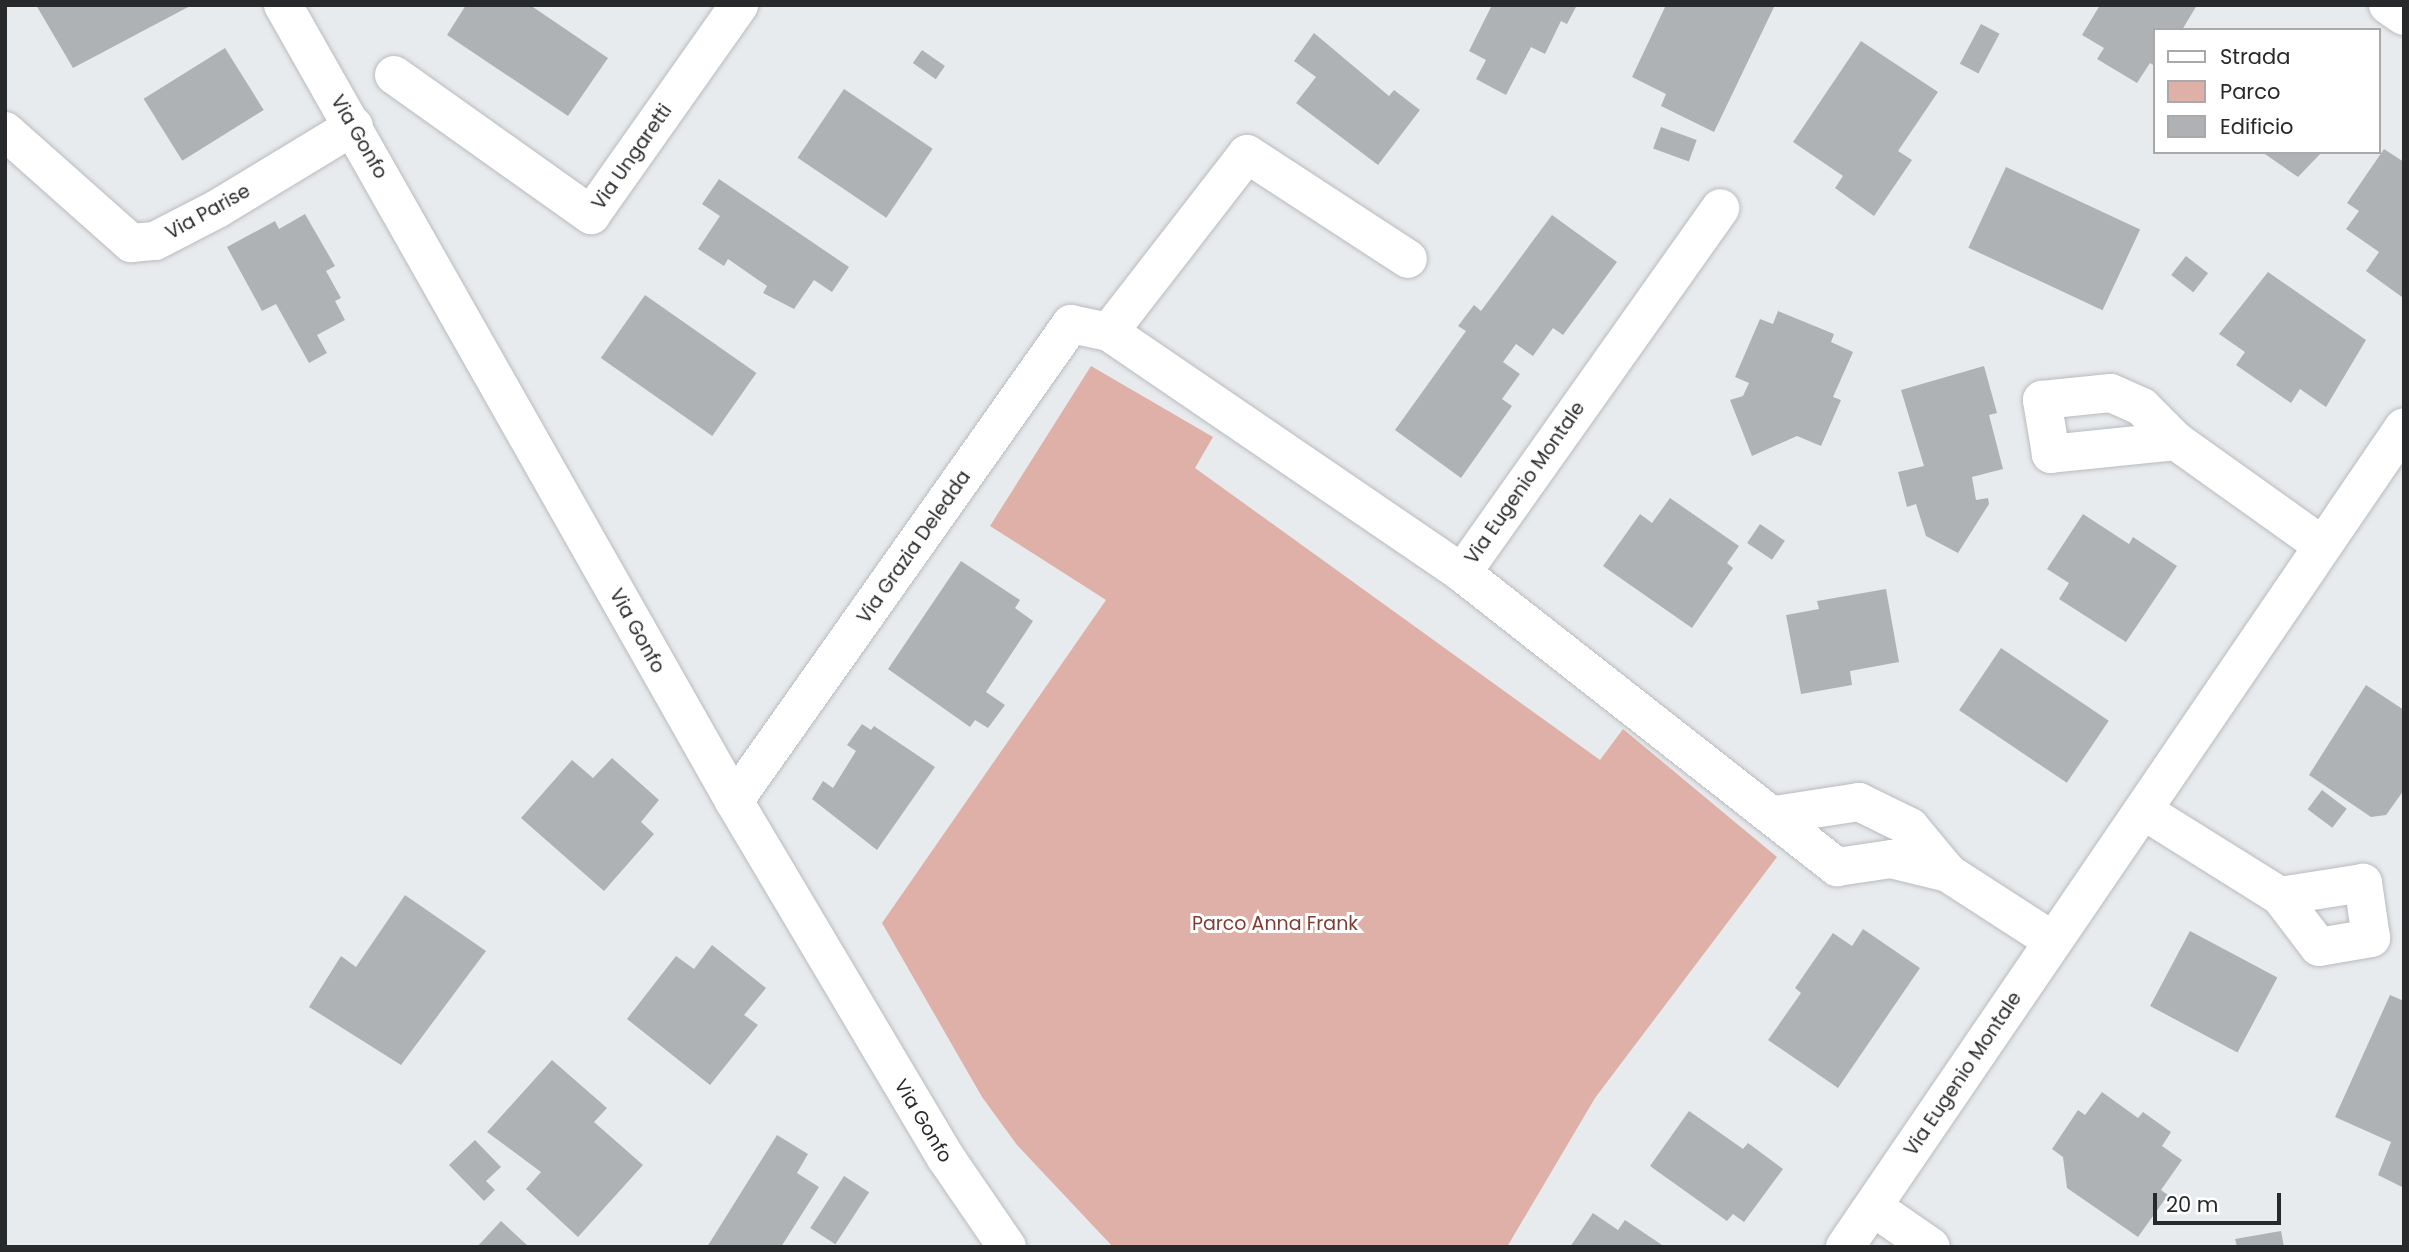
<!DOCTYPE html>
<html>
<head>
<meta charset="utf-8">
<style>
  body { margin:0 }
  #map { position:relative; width:2409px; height:1252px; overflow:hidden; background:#e8ebee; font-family:Poppins,sans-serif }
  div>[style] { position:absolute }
  .green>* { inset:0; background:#dfb0a8 }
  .building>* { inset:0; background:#afb2b5; transform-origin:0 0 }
  .roads { filter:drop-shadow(0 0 2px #b9bbbe) drop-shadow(0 0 2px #b9bbbe) }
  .minor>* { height:38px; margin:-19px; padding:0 19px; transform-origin:19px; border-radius:19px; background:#fff }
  span { translate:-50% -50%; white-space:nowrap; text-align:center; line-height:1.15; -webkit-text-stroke:6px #fff; paint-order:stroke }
  .street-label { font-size:19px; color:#28292a }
  .park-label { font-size:19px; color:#7e3c32 }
  .frame { position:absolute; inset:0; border:7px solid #28292a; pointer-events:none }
  .legend { position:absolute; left:2153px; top:28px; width:228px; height:126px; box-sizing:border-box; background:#fff; border:2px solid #a9a9aa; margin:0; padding:9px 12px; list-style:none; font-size:21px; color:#28292a }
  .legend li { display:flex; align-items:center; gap:14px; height:35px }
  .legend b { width:35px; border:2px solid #a9a9aa }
  .scale { position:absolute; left:2153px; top:1193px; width:128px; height:32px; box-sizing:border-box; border:4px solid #28292a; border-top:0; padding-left:9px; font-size:21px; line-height:24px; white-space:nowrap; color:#28292a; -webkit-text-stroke:5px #fff; paint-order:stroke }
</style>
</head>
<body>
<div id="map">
  <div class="green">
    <div style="clip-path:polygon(1091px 366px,1213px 437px,1195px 468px,1600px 760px,1623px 729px,1777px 857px,1595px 1098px,1507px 1247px,1113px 1247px,1017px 1145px,982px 1097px,882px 923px,1106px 600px,990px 526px)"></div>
  </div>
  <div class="building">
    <div style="clip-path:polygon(36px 5px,192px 5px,73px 68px)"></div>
    <div style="clip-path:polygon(466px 5px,530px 5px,608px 58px,568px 116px,447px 35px)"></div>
    <div style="clip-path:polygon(1492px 5px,1577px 5px,1567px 24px,1561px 21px,1545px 54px,1531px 47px,1506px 95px,1476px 79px,1486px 60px,1469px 51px)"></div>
    <div style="clip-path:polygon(1666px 5px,1775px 5px,1714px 132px,1661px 106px,1666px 94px,1632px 77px)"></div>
    <div style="clip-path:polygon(2100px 5px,2197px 5px,2182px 30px,2155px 30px,2155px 66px,2150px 63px,2137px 83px,2097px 59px,2104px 48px,2082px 35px)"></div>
    <div style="left:1981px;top:24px;width:21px;height:45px;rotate:28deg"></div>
    <div style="clip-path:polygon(1314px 33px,1389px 96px,1394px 90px,1420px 110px,1378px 165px,1296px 103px,1316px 77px,1294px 61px)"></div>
    <div style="clip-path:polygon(1861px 41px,1938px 92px,1898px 151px,1912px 160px,1874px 216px,1835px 188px,1843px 176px,1793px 142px)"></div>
    <div style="left:225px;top:48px;width:73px;height:96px;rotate:58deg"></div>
    <div style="left:922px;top:50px;width:28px;height:16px;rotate:35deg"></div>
    <div style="left:844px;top:89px;width:107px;height:83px;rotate:34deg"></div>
    <div style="left:1661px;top:127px;width:38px;height:23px;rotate:20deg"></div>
    <div style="clip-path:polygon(2384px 149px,2404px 162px,2402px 297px,2366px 271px,2379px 252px,2346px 229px,2359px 211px,2347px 203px)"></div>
    <div style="clip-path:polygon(2262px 152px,2322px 152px,2298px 177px)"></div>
    <div style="left:2006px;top:167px;width:148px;height:89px;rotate:25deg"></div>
    <div style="clip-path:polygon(719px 179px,849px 267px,832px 292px,814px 280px,794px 309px,763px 293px,767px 286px,728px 259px,724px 266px,698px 249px,720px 216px,702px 204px)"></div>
    <div style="clip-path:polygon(305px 214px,335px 266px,326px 271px,341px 298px,335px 301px,345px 320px,317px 335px,327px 353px,309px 363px,276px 304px,262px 311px,227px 247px,275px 221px,279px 229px)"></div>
    <div style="clip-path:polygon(1552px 215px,1617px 262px,1563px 335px,1553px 328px,1533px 356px,1516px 344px,1503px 362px,1520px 374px,1502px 399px,1512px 406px,1461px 478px,1395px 430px,1466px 331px,1458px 326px,1474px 305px,1481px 311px)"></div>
    <div style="left:2186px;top:256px;width:28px;height:24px;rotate:38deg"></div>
    <div style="clip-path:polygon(2268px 272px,2366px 340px,2326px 407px,2300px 389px,2291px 403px,2236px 365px,2245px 352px,2219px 334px)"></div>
    <div style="left:645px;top:295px;width:136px;height:77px;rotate:35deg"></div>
    <div style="clip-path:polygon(1778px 311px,1834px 334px,1831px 342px,1853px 352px,1833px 397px,1841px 400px,1821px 446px,1797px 436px,1752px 456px,1730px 400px,1743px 396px,1749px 383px,1735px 377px,1760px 319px,1773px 324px)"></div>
    <div style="clip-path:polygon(1984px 366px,1997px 413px,1989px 415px,2003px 469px,1972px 477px,1976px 500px,1988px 498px,1989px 504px,1958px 553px,1926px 536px,1916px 504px,1907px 507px,1898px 472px,1924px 466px,1901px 390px)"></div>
    <div style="clip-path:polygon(1670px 498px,1739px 546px,1727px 563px,1733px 568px,1692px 628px,1603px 566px,1640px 514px,1652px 523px)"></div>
    <div style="clip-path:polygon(2083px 514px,2129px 544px,2133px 537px,2177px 566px,2126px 642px,2059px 599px,2069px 583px,2047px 569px)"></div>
    <div style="left:1760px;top:524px;width:30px;height:23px;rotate:34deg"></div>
    <div style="clip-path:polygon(961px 561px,1020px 600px,1015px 608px,1033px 621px,986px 692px,1005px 705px,988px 728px,975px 720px,970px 727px,888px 669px)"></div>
    <div style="clip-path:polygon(1886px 589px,1899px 662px,1850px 671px,1852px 685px,1801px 694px,1786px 615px,1819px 609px,1817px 601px)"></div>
    <div style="left:2001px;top:648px;width:130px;height:75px;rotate:34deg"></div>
    <div style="clip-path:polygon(2366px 685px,2404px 710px,2404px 790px,2386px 815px,2371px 817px,2309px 775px)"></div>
    <div style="clip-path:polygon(862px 724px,871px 730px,874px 726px,935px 767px,877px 850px,812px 799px,823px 781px,833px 788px,856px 751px,847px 745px)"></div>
    <div style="clip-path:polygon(612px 758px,659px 800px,641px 822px,654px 834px,604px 891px,521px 818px,572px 760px,593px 778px)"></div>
    <div style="left:2322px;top:790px;width:31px;height:24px;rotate:37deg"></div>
    <div style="clip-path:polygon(405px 895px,486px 951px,401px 1065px,309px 1007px,341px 956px,356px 967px)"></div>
    <div style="clip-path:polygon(1863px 929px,1920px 968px,1838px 1088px,1768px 1040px,1801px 993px,1795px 988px,1833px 933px,1852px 946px)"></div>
    <div style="left:2190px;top:931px;width:99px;height:85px;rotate:28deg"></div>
    <div style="clip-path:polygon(712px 945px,766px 988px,744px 1015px,758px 1025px,710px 1085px,627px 1019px,676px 956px,694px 969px)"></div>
    <div style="clip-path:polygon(2390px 995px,2404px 1001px,2404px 1188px,2378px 1175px,2391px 1142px,2335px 1117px)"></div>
    <div style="clip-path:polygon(552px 1060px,607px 1108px,594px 1122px,643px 1165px,578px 1237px,526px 1189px,541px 1172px,487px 1132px)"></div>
    <div style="clip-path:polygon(2102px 1092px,2138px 1118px,2143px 1112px,2171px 1132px,2162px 1146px,2182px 1160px,2161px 1190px,2168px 1195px,2138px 1237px,2067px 1188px,2063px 1157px,2052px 1149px,2078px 1110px,2085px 1115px)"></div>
    <div style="clip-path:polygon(1689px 1111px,1743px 1149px,1748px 1143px,1783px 1169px,1744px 1222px,1733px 1214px,1727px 1221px,1650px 1166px)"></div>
    <div style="clip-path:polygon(777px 1135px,808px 1154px,797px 1173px,819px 1187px,781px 1247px,707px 1247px)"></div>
    <div style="clip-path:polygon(475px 1140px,501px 1167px,486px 1181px,495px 1190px,484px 1201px,449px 1165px)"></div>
    <div style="left:844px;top:1176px;width:30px;height:62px;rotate:33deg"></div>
    <div style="clip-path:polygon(1593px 1213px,1618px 1230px,1625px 1220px,1665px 1247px,1570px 1247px)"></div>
    <div style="clip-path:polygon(501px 1221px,529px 1247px,477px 1247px)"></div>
    <div style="clip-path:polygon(2281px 1231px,2284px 1247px,2237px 1247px,2235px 1239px)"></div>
  </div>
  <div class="roads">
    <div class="minor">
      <div style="left:283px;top:5px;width:915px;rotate:60.46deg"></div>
      <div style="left:734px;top:801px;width:415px;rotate:59.3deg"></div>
      <div style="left:946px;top:1158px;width:108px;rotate:55.6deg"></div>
      <div style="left:2388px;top:5px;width:19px;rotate:35deg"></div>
      <div style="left:394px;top:75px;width:242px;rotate:35.4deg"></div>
      <div style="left:591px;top:215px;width:257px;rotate:-54.8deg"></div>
      <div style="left:5px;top:131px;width:169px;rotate:41.6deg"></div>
      <div style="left:131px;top:243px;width:24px;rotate:-5deg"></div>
      <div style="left:155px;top:241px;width:70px;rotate:-27.3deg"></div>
      <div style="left:217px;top:209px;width:160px;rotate:-31.2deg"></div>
      <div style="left:1109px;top:332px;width:225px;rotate:-52.2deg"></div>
      <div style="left:1247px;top:154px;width:192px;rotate:33.1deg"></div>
      <div style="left:2176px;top:441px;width:126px;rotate:174.1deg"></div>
      <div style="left:2051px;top:454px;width:55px;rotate:-99.5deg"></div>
      <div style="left:2042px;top:400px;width:69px;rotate:-5.8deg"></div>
      <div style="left:2111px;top:393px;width:34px;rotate:24deg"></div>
      <div style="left:2142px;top:407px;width:48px;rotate:45deg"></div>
      <div style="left:2176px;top:441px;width:179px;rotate:35.5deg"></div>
      <div style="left:1462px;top:573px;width:447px;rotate:-54.7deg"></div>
      <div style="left:734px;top:801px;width:584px;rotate:-54.76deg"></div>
      <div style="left:1071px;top:324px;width:39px;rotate:12deg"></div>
      <div style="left:1109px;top:332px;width:427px;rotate:34.3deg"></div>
      <div style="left:1462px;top:573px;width:477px;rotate:38.1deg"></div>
      <div style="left:1837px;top:867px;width:55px;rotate:-8.4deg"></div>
      <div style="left:1891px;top:859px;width:59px;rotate:13.8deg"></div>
      <div style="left:2144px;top:811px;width:160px;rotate:32deg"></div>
      <div style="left:2280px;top:896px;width:64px;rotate:52.6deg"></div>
      <div style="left:2319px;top:947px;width:53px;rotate:-9.8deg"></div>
      <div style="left:2371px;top:938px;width:56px;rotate:-98.3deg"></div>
      <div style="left:2363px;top:883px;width:84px;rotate:171.1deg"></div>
      <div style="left:1775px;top:815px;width:85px;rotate:-8.8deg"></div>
      <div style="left:1859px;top:802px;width:57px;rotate:26.1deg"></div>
      <div style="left:1910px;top:827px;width:60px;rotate:50.4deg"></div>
      <div style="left:1948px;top:873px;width:125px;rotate:32.9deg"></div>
      <div style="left:1873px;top:1207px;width:70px;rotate:34.6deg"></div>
      <div style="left:1845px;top:1247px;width:992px;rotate:-55.72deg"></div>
    </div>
  </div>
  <div class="street-label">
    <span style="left:359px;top:137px;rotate:60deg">Via Gonfo</span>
    <span style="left:632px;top:157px;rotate:-55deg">Via Ungaretti</span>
    <span style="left:208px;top:212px;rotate:-29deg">Via Parise</span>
    <span style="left:1525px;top:483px;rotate:-55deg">Via Eugenio Montale</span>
    <span style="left:914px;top:547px;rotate:-55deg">Via Grazia Deledda</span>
    <span style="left:637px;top:631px;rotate:61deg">Via Gonfo</span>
    <span style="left:1963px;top:1074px;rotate:-56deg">Via Eugenio Montale</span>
    <span style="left:923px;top:1121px;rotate:59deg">Via Gonfo</span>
  </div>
  <div class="park-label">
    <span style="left:1275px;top:924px">Parco Anna Frank</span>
  </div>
  <div class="frame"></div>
  <ul class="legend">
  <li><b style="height:9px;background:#fff"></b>Strada</li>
  <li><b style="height:19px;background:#dfb0a8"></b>Parco</li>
  <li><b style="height:19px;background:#afb2b5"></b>Edificio</li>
  </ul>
  <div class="scale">20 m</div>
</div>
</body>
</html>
